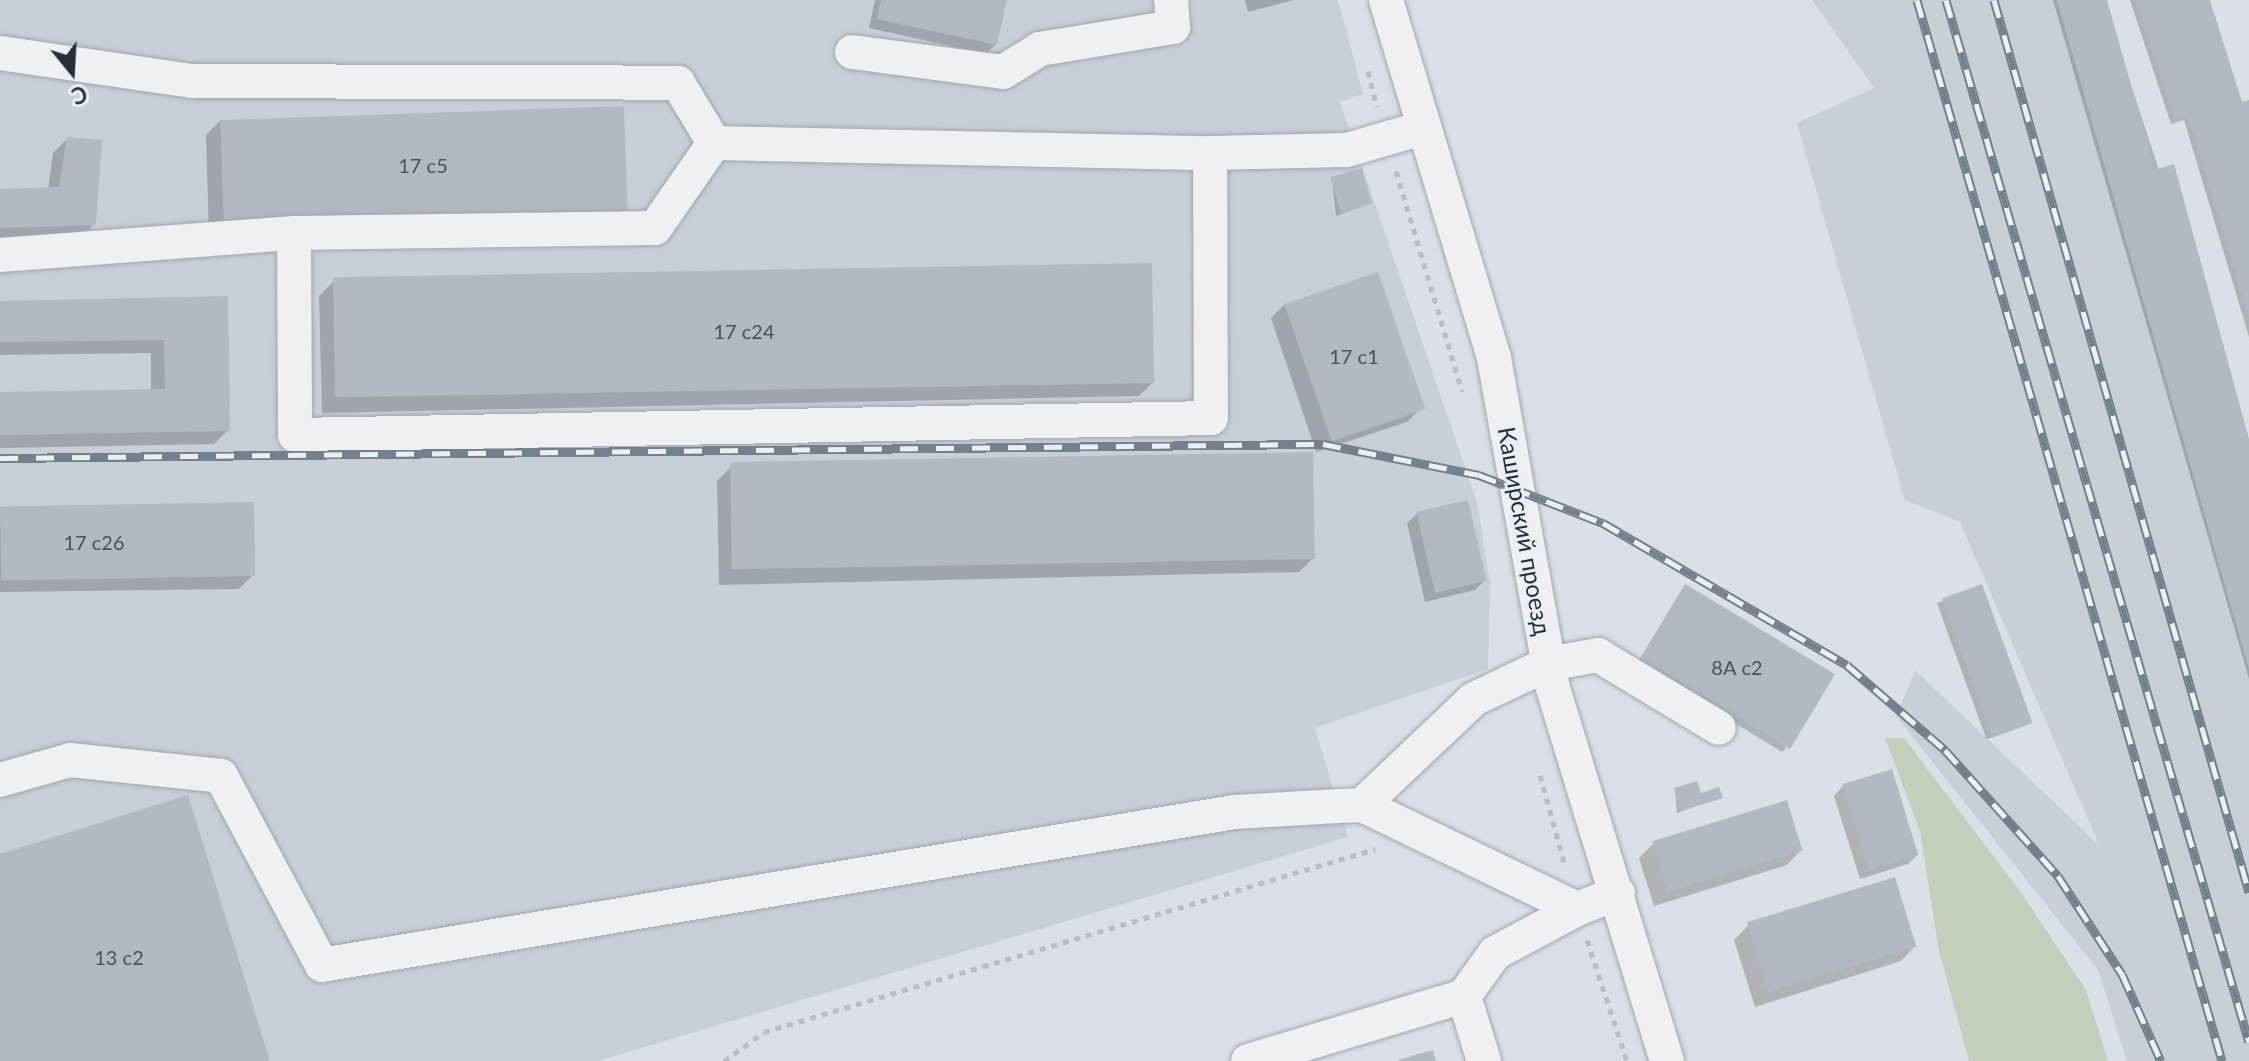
<!DOCTYPE html>
<html>
<head>
<meta charset="utf-8">
<style>
  body { margin:0 }
  #map { position:relative; width:2249px; height:1061px; overflow:hidden; background:#dbe0e6; font-family:Lato,sans-serif }
  div>[style] { position:absolute }
  .built>* { inset:0; background:#c9cfd7 }
  .green>* { inset:0; background:#c2cfbc }
  .shadow>* { inset:0; background:#0003; transform-origin:0 0 }
  .building>* { inset:0; background:#b3b9c2; transform-origin:0 0 }
  .path>* { height:5px; margin-top:-2.5px; transform-origin:0; background:repeating-linear-gradient(90deg,#babec4 0 6px,transparent 0 12px) }
  .roads { filter:drop-shadow(0 0 2px #a1a7af) drop-shadow(0 0 2px #a1a7af) }
  .minor>* { height:34px; margin:-17px; padding:0 17px; transform-origin:17px; border-radius:17px; background:#eef0f4 }
  .rail>* { height:9px; margin-top:-4.5px; transform-origin:0; background:repeating-linear-gradient(90deg,#eaeff3 0 18px,#75808f 0 36px); box-sizing:border-box; border-block:2px solid #75808f }
  span { translate:-50% -50%; white-space:nowrap; text-align:center; line-height:1.15; -webkit-text-stroke:6px #eaeff3; paint-order:stroke }
  .number-label { font-size:20px; color:#49515d }
  .number-label span { -webkit-text-stroke-width:0 }
  .street-label { font-size:24px; color:#262e3b }
  .north { position:absolute; left:32px; top:32px; width:80px; height:80px; -webkit-text-stroke:6px #eaeff3; paint-order:stroke; rotate:162deg; font-size:22px; font-weight:700; line-height:32px; text-align:center; color:#262e3b }
  .north::after { content:''; display:block; margin:auto; width:28px; height:36px; background:#262e3b; clip-path:polygon(50% 0,100% 100%,50% 72%,0 100%) }
</style>
</head>
<body>
<div id="map">
  <div class="built">
    <div style="clip-path:polygon(0 0,1338px 0,1363px 94px,1340px 102px,1477px 502px,1490px 583px,1488px 669px,1315px 728px,1348px 837px,598px 1061px,0 1061px)"></div>
    <div style="clip-path:polygon(1812px 0,2090px 0,2249px 580px,2249px 1061px,2127px 1061px,2098px 970px,1896px 716px,1915px 670px,2099px 845px,1960px 522px,1905px 500px,1797px 123px,1874px 88px)"></div>
  </div>
  <div class="green">
    <div style="clip-path:polygon(1885px 738px,1904px 738px,2022px 894px,2086px 990px,2108px 1061px,1969px 1061px,1939px 951px,1920px 831px)"></div>
  </div>
  <div class="shadow">
    <div style="clip-path:polygon(875px 0,1005px 0,996px 44px,986px 54px,869px 28px)"></div>
    <div style="clip-path:polygon(1245px 0,1294px 0,1248px 12px)"></div>
    <div style="clip-path:polygon(2053px 0,2103px 0,2249px 444px,2249px 679px)"></div>
    <div style="clip-path:polygon(2130px 0,2208px 0,2241px 105px,2249px 102px,2249px 337px,2184px 120px,2171px 124px)"></div>
    <div style="clip-path:polygon(220px 121px,625px 209px,611px 223px,209px 236px,206px 135px)"></div>
    <div style="clip-path:polygon(67px 139px,94px 224px,80px 238px,0 240px,0 191px,48px 189px,53px 153px)"></div>
    <div style="clip-path:polygon(1332px 178px,1370px 203px,1336px 216px)"></div>
    <div style="clip-path:polygon(333px 282px,1153px 382px,1139px 396px,322px 413px,319px 296px)"></div>
    <div style="clip-path:polygon(226px 298px,228px 430px,214px 444px,0 448px,0 394px,151px 391px,151px 353px,0 355px,0 303px)"></div>
    <div style="clip-path:polygon(1285px 304px,1421px 408px,1407px 422px,1316px 452px,1271px 318px)"></div>
    <div style="clip-path:polygon(731px 467px,1313px 558px,1299px 572px,719px 585px,717px 481px)"></div>
    <div style="clip-path:polygon(0 508px,253px 575px,239px 589px,0 592px)"></div>
    <div style="clip-path:polygon(1417px 514px,1484px 581px,1475px 590px,1425px 602px,1407px 523px)"></div>
    <div style="left:1981px;top:587px;width:145px;height:47px;rotate:70deg"></div>
    <div style="clip-path:polygon(1682px 591px,1786px 748px,1782px 752px,1637px 663px)"></div>
    <div style="clip-path:polygon(1843px 786px,1917px 855px,1908px 864px,1860px 879px,1834px 796px)"></div>
    <div style="clip-path:polygon(1675px 789px,1699px 795px,1720px 797px,1677px 813px)"></div>
    <div style="clip-path:polygon(1653px 844px,1800px 851px,1787px 865px,1654px 906px,1639px 858px)"></div>
    <div style="clip-path:polygon(1748px 926px,1914px 947px,1901px 961px,1755px 1007px,1734px 940px)"></div>
  </div>
  <div class="building">
    <div style="clip-path:polygon(881px 0,1007px 0,997px 45px,877px 19px)"></div>
    <div style="clip-path:polygon(2057px 0,2107px 0,2155px 170px,2174px 164px,2249px 439px,2249px 669px)"></div>
    <div style="clip-path:polygon(2135px 0,2210px 0,2242px 102px,2249px 100px,2249px 318px,2188px 117px,2175px 121px)"></div>
    <div style="left:624px;top:106px;width:104px;height:404px;rotate:88deg"></div>
    <div style="clip-path:polygon(67px 137px,102px 140px,96px 225px,0 228px,0 189px,59px 187px)"></div>
    <div style="left:1362px;top:168px;width:37px;height:33px;rotate:74deg"></div>
    <div style="left:1152px;top:263px;width:120px;height:819px;rotate:89deg"></div>
    <div style="left:1378px;top:272px;width:145px;height:99px;rotate:71deg"></div>
    <div style="clip-path:polygon(228px 296px,230px 431px,0 435px,0 392px,165px 389px,164px 340px,0 342px,0 301px)"></div>
    <div style="left:1313px;top:452px;width:107px;height:583px;rotate:89deg"></div>
    <div style="left:1468px;top:500px;width:83px;height:53px;rotate:77deg"></div>
    <div style="left:254px;top:502px;width:74px;height:254px;rotate:89deg"></div>
    <div style="left:1685px;top:584px;width:175px;height:87px;rotate:31deg"></div>
    <div style="left:1982px;top:584px;width:148px;height:43px;rotate:70deg"></div>
    <div style="left:1892px;top:769px;width:90px;height:52px;rotate:73deg"></div>
    <div style="clip-path:polygon(1697px 781px,1701px 793px,1719px 787px,1723px 798px,1681px 811px,1674px 788px)"></div>
    <div style="clip-path:polygon(188px 795px,270px 1061px,0 1061px,0 854px)"></div>
    <div style="left:1787px;top:800px;width:53px;height:141px;rotate:73deg"></div>
    <div style="left:1895px;top:877px;width:73px;height:155px;rotate:73deg"></div>
    <div style="clip-path:polygon(1433px 1050px,1436px 1061px,1398px 1061px,1398px 1060px)"></div>
  </div>
  <div class="path">
    <div style="left:1368px;top:71px;width:37px;rotate:76deg"></div>
    <div style="left:1396px;top:171px;width:230px;rotate:73.3deg"></div>
    <div style="left:1540px;top:775px;width:94px;rotate:74.6deg"></div>
    <div style="left:1587px;top:940px;width:127px;rotate:71.7deg"></div>
    <div style="left:724px;top:1061px;width:49px;rotate:-35.9deg"></div>
    <div style="left:764px;top:1032px;width:638px;rotate:-16.67deg"></div>
  </div>
  <div class="roads">
    <div class="minor">
      <div style="left:1386px;top:0;width:374px;rotate:73.2deg"></div>
      <div style="left:1494px;top:358px;width:332px;rotate:79.9deg"></div>
      <div style="left:1552px;top:685px;width:393px;rotate:73deg"></div>
      <div style="left:852px;top:52px;width:152px;rotate:7.5deg"></div>
      <div style="left:1003px;top:72px;width:44px;rotate:-31.9deg"></div>
      <div style="left:1040px;top:49px;width:135px;rotate:-9.4deg"></div>
      <div style="left:1173px;top:27px;width:27px;rotate:-94deg"></div>
      <div style="left:0;top:53px;width:194px;rotate:8.3deg"></div>
      <div style="left:192px;top:81px;width:486px;rotate:0.2deg"></div>
      <div style="left:678px;top:83px;width:70px;rotate:59deg"></div>
      <div style="left:294px;top:233px;width:202px;rotate:89.7deg"></div>
      <div style="left:295px;top:435px;width:916px;rotate:-1.06deg"></div>
      <div style="left:1211px;top:418px;width:265px;rotate:-90.2deg"></div>
      <div style="left:0;top:255px;width:295px;rotate:-4.3deg"></div>
      <div style="left:294px;top:233px;width:361px;rotate:-0.8deg"></div>
      <div style="left:655px;top:228px;width:103px;rotate:-55.2deg"></div>
      <div style="left:714px;top:143px;width:496px;rotate:1.2deg"></div>
      <div style="left:1210px;top:153px;width:137px;rotate:-1.3deg"></div>
      <div style="left:1347px;top:150px;width:78px;rotate:-16.3deg"></div>
      <div style="left:0;top:780px;width:73px;rotate:-15.9deg"></div>
      <div style="left:70px;top:760px;width:152px;rotate:6deg"></div>
      <div style="left:221px;top:776px;width:214px;rotate:61.9deg"></div>
      <div style="left:322px;top:965px;width:925px;rotate:-9.52deg"></div>
      <div style="left:1234px;top:812px;width:105px;rotate:-3.3deg"></div>
      <div style="left:1339px;top:806px;width:23px;rotate:-2deg"></div>
      <div style="left:1362px;top:805px;width:239px;rotate:25.8deg"></div>
      <div style="left:1577px;top:909px;width:44px;rotate:-21.3deg"></div>
      <div style="left:1362px;top:805px;width:154px;rotate:-43.4deg"></div>
      <div style="left:1474px;top:699px;width:82px;rotate:-25.3deg"></div>
      <div style="left:1548px;top:664px;width:51px;rotate:-10.2deg"></div>
      <div style="left:1598px;top:655px;width:141px;rotate:31.1deg"></div>
      <div style="left:1464px;top:996px;width:68px;rotate:72.9deg"></div>
      <div style="left:1248px;top:1061px;width:226px;rotate:-16.7deg"></div>
      <div style="left:1464px;top:996px;width:53px;rotate:-54.2deg"></div>
      <div style="left:1495px;top:953px;width:93px;rotate:-28.2deg"></div>
    </div>
  </div>
  <div class="rail">
    <div style="left:1917px;top:0;width:1104px;rotate:73.96deg"></div>
    <div style="left:1946px;top:0;width:1085px;rotate:73.79deg"></div>
    <div style="left:1994px;top:0;width:928px;rotate:74.05deg"></div>
    <div style="left:0;top:458px;width:1323px;rotate:-0.61deg"></div>
    <div style="left:1323px;top:444px;width:159px;rotate:11.2deg"></div>
    <div style="left:1479px;top:475px;width:133px;rotate:21.2deg"></div>
    <div style="left:1603px;top:523px;width:282px;rotate:30.2deg"></div>
    <div style="left:1847px;top:665px;width:130px;rotate:40.9deg"></div>
    <div style="left:1945px;top:750px;width:169px;rotate:48.1deg"></div>
    <div style="left:2058px;top:876px;width:117px;rotate:56.9deg"></div>
    <div style="left:2122px;top:974px;width:95px;rotate:65.9deg"></div>
  </div>
  <div class="number-label">
    <span style="left:423px;top:165px">17 с5</span>
    <span style="left:744px;top:331px">17 с24</span>
    <span style="left:1354px;top:356px">17 с1</span>
    <span style="left:94px;top:542px">17 с26</span>
    <span style="left:1737px;top:667px">8А с2</span>
    <span style="left:119px;top:957px">13 с2</span>
  </div>
  <div class="street-label">
    <span style="left:1525px;top:531px;rotate:80deg">Каширский проезд</span>
  </div>
  <div class="north">С</div>
</div>
</body>
</html>
